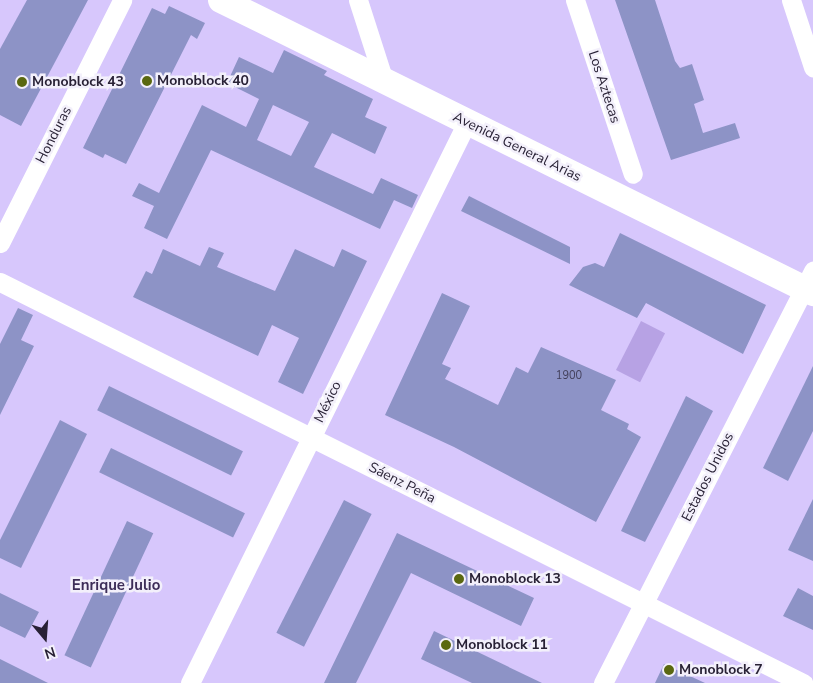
<!DOCTYPE html>
<html>
<head>
<meta charset="utf-8">
<style>
  body { margin:0 }
  #map { position:relative; width:813px; height:683px; overflow:hidden; background:#d7c7fc; font-family:"Nunito Sans",sans-serif }
  div>[style] { position:absolute }
  .green>* { inset:0; background:#b7a2e4; transform-origin:0 0 }
  .building>* { inset:0; background:#8d93c6; transform-origin:0 0 }
  .street>* { height:19px; margin:-9.5px; padding:0 9.5px; transform-origin:9.5px; border-radius:9.5px; background:#fff }
  .secondary>* { height:26px; margin:-13px; padding:0 13px; transform-origin:13px; border-radius:13px; background:#fff }
  .dots>* { width:14px; height:14px; translate:-50% -50%; box-sizing:border-box; border:2px solid #f3f0fb; border-radius:50% }
  span { translate:-50% -50%; white-space:nowrap; text-align:center; line-height:1.15; -webkit-text-stroke:5px #f3f0fb; paint-order:stroke }
  .number-label { font-size:11px; color:#413e59 }
  .number-label span { -webkit-text-stroke-width:0 }
  .poi-label { font-size:14px; color:#282135; font-weight:700 }
  .left { translate:0 -50%; text-align:left }
  .street-label { font-size:14px; color:#282135 }
  .neighbourhood-label { font-size:15px; color:#3d2d58; font-weight:700 }
  .north { position:absolute; left:20px; top:613px; width:50px; height:50px; -webkit-text-stroke:4px #f3f0fb; paint-order:stroke; rotate:162deg; font-size:14px; font-weight:700; line-height:20px; text-align:center; color:#282135 }
  .north::after { content:''; display:block; margin:auto; width:18px; height:22px; background:#282135; clip-path:polygon(50% 0,100% 100%,50% 72%,0 100%) }
</style>
</head>
<body>
<div id="map">
  <div class="green">
    <div style="left:641px;top:321px;width:27px;height:55px;rotate:27deg"></div>
  </div>
  <div class="building">
    <div style="clip-path:polygon(27px 0,88px 0,21px 126px,0 115px,0 49px)"></div>
    <div style="clip-path:polygon(615px 0,655px 0,675px 61px,680px 68px,692px 64px,704px 100px,694px 104px,703px 133px,735px 123px,740px 138px,671px 160px)"></div>
    <div style="clip-path:polygon(169px 6px,205px 23px,197px 39px,191px 35px,126px 164px,105px 154px,103px 158px,83px 148px,152px 8px,165px 14px)"></div>
    <div style="clip-path:polygon(evenodd,284px 50px,327px 71px,324px 75px,373px 99px,365px 117px,387px 127px,375px 154px,332px 133px,314px 167px,373px 194px,381px 178px,418px 195px,412px 208px,394px 200px,380px 229px,211px 150px,167px 239px,144px 228px,154px 206px,132px 196px,139px 183px,159px 193px,202px 105px,246px 127px,259px 99px,227px 83px,239px 57px,273px 73px,284px 50px,273px 105px,309px 122px,291px 156px,257px 140px,273px 105px)"></div>
    <div style="clip-path:polygon(469px 196px,570px 247px,570px 264px,461px 211px)"></div>
    <div style="clip-path:polygon(620px 233px,766px 305px,743px 354px,646px 303px,637px 318px,569px 285px,583px 267px,595px 263px,604px 267px)"></div>
    <div style="clip-path:polygon(209px 247px,224px 253px,217px 267px,275px 291px,295px 249px,334px 267px,342px 249px,367px 261px,303px 394px,278px 382px,299px 338px,272px 325px,258px 356px,133px 297px,146px 271px,152px 274px,163px 249px,200px 266px)"></div>
    <div style="clip-path:polygon(442px 293px,470px 306px,442px 364px,451px 368px,445px 379px,498px 405px,516px 367px,528px 373px,541px 347px,616px 380px,601px 410px,629px 424px,627px 429px,641px 437px,596px 522px,454px 447px,385px 415px)"></div>
    <div style="clip-path:polygon(18px 308px,33px 315px,21px 340px,34px 346px,0 415px,0 344px)"></div>
    <div style="clip-path:polygon(813px 366px,813px 431px,788px 481px,763px 468px)"></div>
    <div style="left:109px;top:386px;width:149px;height:27px;rotate:26deg"></div>
    <div style="clip-path:polygon(686px 396px,713px 411px,645px 542px,621px 531px)"></div>
    <div style="clip-path:polygon(60px 420px,87px 434px,21px 568px,0 558px,0 540px)"></div>
    <div style="left:111px;top:448px;width:149px;height:27px;rotate:26deg"></div>
    <div style="clip-path:polygon(813px 499px,813px 561px,788px 550px)"></div>
    <div style="left:344px;top:500px;width:31px;height:149px;rotate:27deg"></div>
    <div style="left:127px;top:521px;width:29px;height:148px;rotate:25deg"></div>
    <div style="clip-path:polygon(397px 533px,534px 598px,521px 626px,411px 573px,356px 683px,324px 683px)"></div>
    <div style="clip-path:polygon(798px 588px,813px 596px,813px 630px,783px 616px)"></div>
    <div style="clip-path:polygon(0 593px,39px 612px,25px 638px,0 626px)"></div>
    <div style="clip-path:polygon(434px 631px,542px 683px,472px 683px,421px 659px)"></div>
    <div style="clip-path:polygon(0 659px,48px 683px,0 683px)"></div>
    <div style="clip-path:polygon(664px 664px,705px 683px,655px 683px)"></div>
  </div>
  <div class="street">
    <div style="left:358px;top:0;width:85px;rotate:72.2deg"></div>
    <div style="left:575px;top:0;width:183px;rotate:71.6deg"></div>
    <div style="left:791px;top:0;width:71px;rotate:71.8deg"></div>
    <div style="left:0;top:243px;width:272px;rotate:-63.3deg"></div>
    <div style="left:0;top:282px;width:898px;rotate:26.54deg"></div>
    <div style="left:190px;top:683px;width:626px;rotate:-63.72deg"></div>
    <div style="left:603px;top:683px;width:463px;rotate:-63deg"></div>
  </div>
  <div class="secondary">
    <div style="left:221px;top:0;width:661px;rotate:26.33deg"></div>
  </div>
  <div class="dots">
    <div style="left:147px;top:81px;background:#5a6810"></div>
    <div style="left:22px;top:82px;background:#5a6810"></div>
    <div style="left:459px;top:579px;background:#5a6810"></div>
    <div style="left:446px;top:645px;background:#5a6810"></div>
    <div style="left:669px;top:670px;background:#5a6810"></div>
  </div>
  <div class="number-label">
    <span style="left:569px;top:376px">1900</span>
  </div>
  <div class="poi-label">
    <span class="left" style="left:157px;top:81px">Monoblock 40</span>
    <span class="left" style="left:32px;top:82px">Monoblock 43</span>
    <span class="left" style="left:469px;top:579px">Monoblock 13</span>
    <span class="left" style="left:456px;top:645px">Monoblock 11</span>
    <span class="left" style="left:679px;top:670px">Monoblock 7</span>
  </div>
  <div class="street-label">
    <span style="left:604px;top:87px;rotate:72deg">Los Aztecas</span>
    <span style="left:54px;top:135px;rotate:-63deg">Honduras</span>
    <span style="left:517px;top:147px;rotate:26deg">Avenida General Arias</span>
    <span style="left:328px;top:402px;rotate:-64deg">México</span>
    <span style="left:708px;top:477px;rotate:-63deg">Estados Unidos</span>
    <span style="left:402px;top:483px;rotate:27deg">Sáenz Peña</span>
  </div>
  <div class="neighbourhood-label">
    <span style="left:116px;top:586px">Enrique Julio</span>
  </div>
  <div class="north">N</div>
</div>
</body>
</html>
